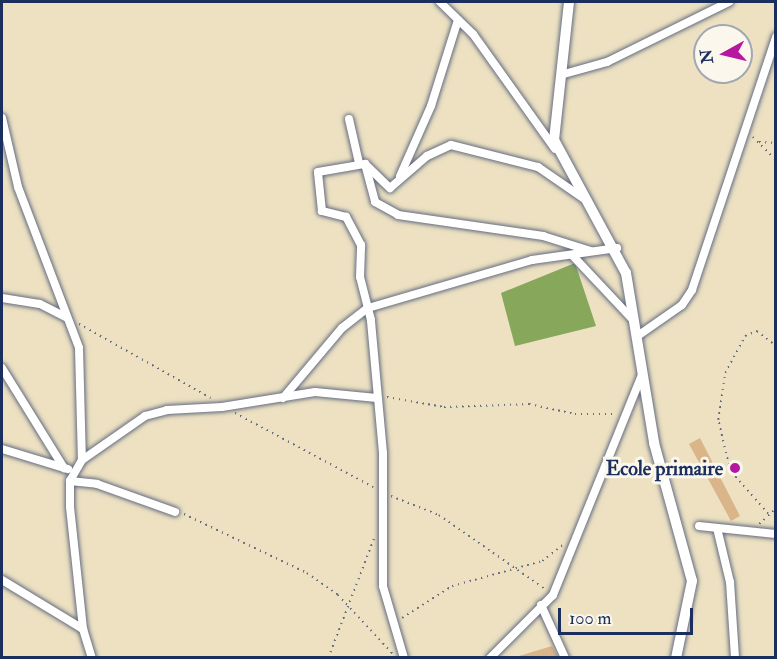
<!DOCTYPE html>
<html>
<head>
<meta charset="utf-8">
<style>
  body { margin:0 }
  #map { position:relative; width:777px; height:659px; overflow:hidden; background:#ede1c2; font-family:"IM FELL Double Pica",serif }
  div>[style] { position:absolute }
  .forest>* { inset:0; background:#87a75b }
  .building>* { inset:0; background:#dbb58a }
  .path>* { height:1.5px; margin-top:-0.75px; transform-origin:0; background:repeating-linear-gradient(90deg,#646d81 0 1.5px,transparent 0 6px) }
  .roads { filter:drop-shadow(0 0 2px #646d81) drop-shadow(0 0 2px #646d81) }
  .minor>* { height:8px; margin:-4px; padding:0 4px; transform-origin:4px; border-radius:4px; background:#fff }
  .tertiary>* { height:10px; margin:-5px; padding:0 5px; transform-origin:5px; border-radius:5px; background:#fff }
  .dots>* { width:16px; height:16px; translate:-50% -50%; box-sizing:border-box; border:3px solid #fbf7ec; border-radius:50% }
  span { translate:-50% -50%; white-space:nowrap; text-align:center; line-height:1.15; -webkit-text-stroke:6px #fbf7ec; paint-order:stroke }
  .poi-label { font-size:20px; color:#1b2f5e; font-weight:700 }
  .right { translate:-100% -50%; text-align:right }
  .frame { position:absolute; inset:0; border:3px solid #1b2f5e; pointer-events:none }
  .north { position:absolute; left:693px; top:24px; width:60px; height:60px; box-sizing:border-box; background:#fbf7ec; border:2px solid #a1a7b3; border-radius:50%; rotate:262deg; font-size:16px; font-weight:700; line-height:24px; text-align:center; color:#1b2f5e }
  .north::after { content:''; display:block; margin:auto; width:21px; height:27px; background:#b5179e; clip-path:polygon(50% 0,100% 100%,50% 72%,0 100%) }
  .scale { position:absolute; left:558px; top:608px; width:135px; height:27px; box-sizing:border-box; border:3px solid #1b2f5e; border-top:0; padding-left:8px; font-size:18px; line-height:21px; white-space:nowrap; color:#1b2f5e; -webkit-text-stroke:4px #fbf7ec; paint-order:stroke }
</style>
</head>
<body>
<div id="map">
  <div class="forest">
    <div style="clip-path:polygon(575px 263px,596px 326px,515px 346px,501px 293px)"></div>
  </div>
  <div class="building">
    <div style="clip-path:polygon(700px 438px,740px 516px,731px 521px,689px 444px)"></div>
    <div style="clip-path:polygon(552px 646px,558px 657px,519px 657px,519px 656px)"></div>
  </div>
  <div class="path">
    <div style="left:753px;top:137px;width:33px;rotate:45deg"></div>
    <div style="left:759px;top:142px;width:17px;rotate:3deg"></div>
    <div style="left:79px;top:324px;width:151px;rotate:29.3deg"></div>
    <div style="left:387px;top:397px;width:58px;rotate:10deg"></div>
    <div style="left:444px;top:407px;width:85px;rotate:-2deg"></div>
    <div style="left:529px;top:404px;width:47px;rotate:12.3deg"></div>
    <div style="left:575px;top:414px;width:41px"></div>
    <div style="left:235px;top:413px;width:157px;rotate:28.2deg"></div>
    <div style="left:391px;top:496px;width:52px;rotate:21.6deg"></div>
    <div style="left:439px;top:515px;width:129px;rotate:34.9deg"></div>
    <div style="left:184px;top:514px;width:136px;rotate:25.6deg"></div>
    <div style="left:307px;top:573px;width:38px;rotate:35deg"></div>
    <div style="left:338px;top:595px;width:81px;rotate:47deg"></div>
    <div style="left:768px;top:514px;width:57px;rotate:-131.5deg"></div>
    <div style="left:730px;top:471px;width:52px;rotate:-103.2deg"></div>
    <div style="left:718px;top:420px;width:48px;rotate:-81.5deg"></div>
    <div style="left:725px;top:373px;width:42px;rotate:-61.6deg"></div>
    <div style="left:745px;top:336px;width:13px;rotate:-23deg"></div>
    <div style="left:757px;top:331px;width:24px;rotate:38deg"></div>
    <div style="left:759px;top:524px;width:23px;rotate:-43deg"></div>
    <div style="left:402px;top:618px;width:59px;rotate:-32.6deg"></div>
    <div style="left:452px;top:586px;width:93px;rotate:-15.5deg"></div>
    <div style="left:542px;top:561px;width:28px;rotate:-38deg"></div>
    <div style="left:328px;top:658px;width:129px;rotate:-69deg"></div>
  </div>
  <div class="roads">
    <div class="minor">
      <div style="left:440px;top:2px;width:46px;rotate:44.1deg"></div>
      <div style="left:473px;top:34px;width:141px;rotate:54.5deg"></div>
      <div style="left:564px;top:74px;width:45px;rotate:-15.6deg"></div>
      <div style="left:607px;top:62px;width:136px;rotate:-26.2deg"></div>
      <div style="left:2px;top:118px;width:71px;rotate:76.9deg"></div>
      <div style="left:18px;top:187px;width:172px;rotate:69.2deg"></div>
      <div style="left:79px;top:348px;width:112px;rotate:88.5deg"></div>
      <div style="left:82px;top:460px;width:24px;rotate:120deg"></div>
      <div style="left:70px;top:481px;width:26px;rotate:90deg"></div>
      <div style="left:70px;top:507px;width:123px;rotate:83.9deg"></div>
      <div style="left:83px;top:629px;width:30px;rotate:73deg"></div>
      <div style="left:349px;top:119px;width:45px;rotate:77.2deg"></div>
      <div style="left:365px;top:164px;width:39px;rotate:75deg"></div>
      <div style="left:375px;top:202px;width:26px;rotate:29deg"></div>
      <div style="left:398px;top:215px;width:147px;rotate:8.2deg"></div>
      <div style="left:543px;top:236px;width:50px;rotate:17.4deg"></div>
      <div style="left:400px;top:176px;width:77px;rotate:-66.1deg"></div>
      <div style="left:431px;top:106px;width:90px;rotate:-72.6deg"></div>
      <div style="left:573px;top:256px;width:89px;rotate:46.8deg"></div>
      <div style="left:2px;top:298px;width:38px;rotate:9deg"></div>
      <div style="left:40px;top:304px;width:29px;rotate:27deg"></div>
      <div style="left:639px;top:335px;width:52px;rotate:-34.9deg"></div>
      <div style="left:682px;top:305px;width:18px;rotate:-56deg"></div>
      <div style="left:692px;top:290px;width:267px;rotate:-71.6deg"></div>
      <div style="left:2px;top:368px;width:118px;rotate:58.2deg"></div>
      <div style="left:283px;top:398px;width:92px;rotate:-49.9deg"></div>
      <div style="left:342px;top:328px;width:33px;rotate:-38deg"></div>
      <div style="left:368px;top:308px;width:171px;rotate:-16.3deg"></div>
      <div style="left:532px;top:260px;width:86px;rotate:-8deg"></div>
      <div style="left:2px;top:449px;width:69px;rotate:16.9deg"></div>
      <div style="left:82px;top:460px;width:77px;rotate:-34.9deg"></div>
      <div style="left:145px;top:416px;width:23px;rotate:-15deg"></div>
      <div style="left:167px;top:410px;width:55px;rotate:-3.1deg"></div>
      <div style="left:222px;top:407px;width:94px;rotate:-9.2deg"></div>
      <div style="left:315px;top:392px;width:62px;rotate:5.5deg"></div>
      <div style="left:70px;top:481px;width:27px;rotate:6deg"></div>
      <div style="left:97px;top:484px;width:83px;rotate:19.7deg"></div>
      <div style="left:699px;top:526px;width:77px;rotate:5.9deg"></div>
      <div style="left:717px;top:528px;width:56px;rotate:76.5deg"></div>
      <div style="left:730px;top:582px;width:76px;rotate:86.2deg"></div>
      <div style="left:2px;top:580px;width:95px;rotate:31.2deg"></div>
      <div style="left:541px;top:605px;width:58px;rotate:65.6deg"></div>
      <div style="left:404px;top:658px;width:75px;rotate:-106.3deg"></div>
      <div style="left:383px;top:586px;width:133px;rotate:-90deg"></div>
      <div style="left:383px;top:453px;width:134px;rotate:-95.2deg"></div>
      <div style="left:371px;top:320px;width:44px;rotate:-104.3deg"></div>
      <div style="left:360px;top:277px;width:32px;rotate:-88deg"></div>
      <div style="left:361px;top:245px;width:32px;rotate:-118deg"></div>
      <div style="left:346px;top:217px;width:25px;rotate:-166deg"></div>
      <div style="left:322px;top:211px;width:39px;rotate:-96deg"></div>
      <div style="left:318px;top:172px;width:48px;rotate:-9.7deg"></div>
      <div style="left:365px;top:164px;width:35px;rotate:44deg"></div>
      <div style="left:390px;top:188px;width:49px;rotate:-40.9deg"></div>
      <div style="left:427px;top:156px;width:26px;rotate:-25deg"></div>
      <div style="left:451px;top:145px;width:90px;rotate:14.2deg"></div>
      <div style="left:538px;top:167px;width:55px;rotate:34.6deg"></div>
      <div style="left:490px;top:658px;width:89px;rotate:-45deg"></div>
      <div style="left:553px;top:595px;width:237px;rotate:-68deg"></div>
    </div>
    <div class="tertiary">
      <div style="left:569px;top:2px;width:139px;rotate:96.2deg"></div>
      <div style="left:554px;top:140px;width:151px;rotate:61.6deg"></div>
      <div style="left:626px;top:273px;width:172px;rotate:80.6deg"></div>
      <div style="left:654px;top:443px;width:143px;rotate:74.6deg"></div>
      <div style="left:692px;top:581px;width:79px;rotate:101.7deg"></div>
    </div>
  </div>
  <div class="dots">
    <div style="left:735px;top:468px;background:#b5179e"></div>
  </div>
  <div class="poi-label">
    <span class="right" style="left:723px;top:468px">Ecole primaire</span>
  </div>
  <div class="frame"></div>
  <div class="north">N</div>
  <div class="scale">100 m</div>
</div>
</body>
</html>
